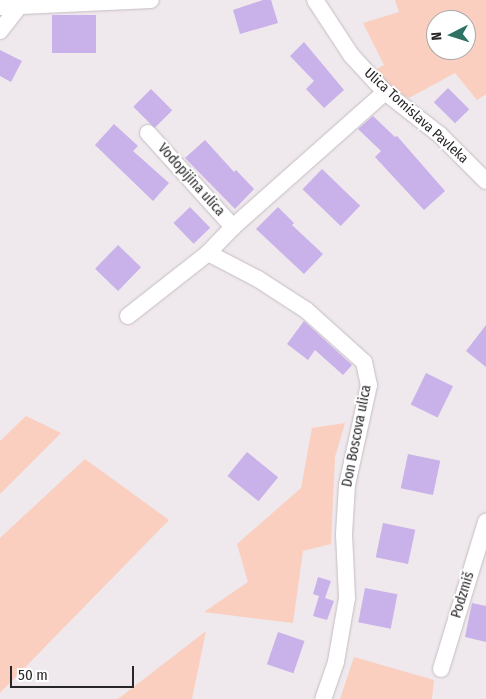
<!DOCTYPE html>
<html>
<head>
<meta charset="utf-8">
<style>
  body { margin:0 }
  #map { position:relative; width:486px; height:699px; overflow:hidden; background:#efe8ed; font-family:"Fira Sans Condensed",sans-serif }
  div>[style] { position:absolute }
  .green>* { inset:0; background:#facfc0 }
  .building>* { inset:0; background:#c9b1ea; transform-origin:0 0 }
  .roads { filter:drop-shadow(0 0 1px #c4bdc2) drop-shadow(0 0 1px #c4bdc2) }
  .minor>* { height:16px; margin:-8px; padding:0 8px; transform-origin:8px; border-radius:8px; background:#fff }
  span { translate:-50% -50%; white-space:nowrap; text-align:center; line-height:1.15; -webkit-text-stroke:4px #fff; paint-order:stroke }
  .street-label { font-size:14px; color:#282628 }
  .north { position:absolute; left:426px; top:10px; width:50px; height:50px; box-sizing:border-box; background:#fff; border:1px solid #a9a8a9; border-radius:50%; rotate:265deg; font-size:14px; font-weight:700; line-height:20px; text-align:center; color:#282628 }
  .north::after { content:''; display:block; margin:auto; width:18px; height:22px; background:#2f7263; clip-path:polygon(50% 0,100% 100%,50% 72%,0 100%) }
  .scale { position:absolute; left:10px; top:666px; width:124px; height:22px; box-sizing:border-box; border:2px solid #282628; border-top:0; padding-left:6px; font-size:15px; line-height:18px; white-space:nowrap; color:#282628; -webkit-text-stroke:4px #fff; paint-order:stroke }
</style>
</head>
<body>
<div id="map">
  <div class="green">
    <div style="clip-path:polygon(evenodd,395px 0,486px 0,486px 94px,477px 100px,455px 73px,409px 98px,391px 89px,370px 73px,384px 65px,363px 23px,399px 12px,395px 0,436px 20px,466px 20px,466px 50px,436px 50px,436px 20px)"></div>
    <div style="clip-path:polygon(26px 416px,61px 433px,0 494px,0 441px)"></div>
    <div style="clip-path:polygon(345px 423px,335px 457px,331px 544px,303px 551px,293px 623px,204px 612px,248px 582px,237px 544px,301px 488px,312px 428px)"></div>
    <div style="clip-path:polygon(85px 459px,169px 520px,0 693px,0 538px)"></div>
    <div style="clip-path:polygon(206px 631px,192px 699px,118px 699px)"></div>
    <div style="clip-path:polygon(354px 657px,434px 680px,432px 699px,340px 699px)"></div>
  </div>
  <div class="building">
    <div style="clip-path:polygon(263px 0,271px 0,278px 23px,240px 34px,233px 10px)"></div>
    <div style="left:52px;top:15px;width:44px;height:38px"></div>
    <div style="clip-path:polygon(304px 42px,344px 90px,324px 108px,306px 89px,314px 81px,290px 56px)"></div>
    <div style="clip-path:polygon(0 50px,22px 61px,11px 82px,0 76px)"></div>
    <div style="left:448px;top:88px;width:30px;height:20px;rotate:45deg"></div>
    <div style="left:151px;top:89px;width:30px;height:25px;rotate:45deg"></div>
    <div style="clip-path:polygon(373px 116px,395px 137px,397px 136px,445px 191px,424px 210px,375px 157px,381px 151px,358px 129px)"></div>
    <div style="clip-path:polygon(114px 124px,138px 146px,133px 151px,169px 183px,153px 201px,95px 145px)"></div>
    <div style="clip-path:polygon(205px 140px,234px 172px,236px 170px,254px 189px,235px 209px,185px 158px)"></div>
    <div style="left:322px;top:169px;width:53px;height:28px;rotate:44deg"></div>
    <div style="left:190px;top:207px;width:29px;height:23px;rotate:46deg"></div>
    <div style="clip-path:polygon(278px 207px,294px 223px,292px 225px,323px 254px,304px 274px,256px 229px)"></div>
    <div style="left:118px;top:245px;width:32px;height:33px;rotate:44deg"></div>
    <div style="clip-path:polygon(304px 321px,352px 365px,343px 375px,315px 350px,308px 360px,287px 344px)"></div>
    <div style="clip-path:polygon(486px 325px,486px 367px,466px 351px)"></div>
    <div style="left:426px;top:373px;width:30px;height:35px;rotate:26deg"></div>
    <div style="left:247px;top:452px;width:40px;height:31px;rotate:39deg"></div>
    <div style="left:408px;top:454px;width:33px;height:35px;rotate:12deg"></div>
    <div style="left:383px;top:523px;width:33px;height:35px;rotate:12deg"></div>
    <div style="clip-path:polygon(318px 577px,331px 581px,325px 598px,334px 601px,327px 620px,313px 616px,319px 596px,313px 594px)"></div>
    <div style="left:365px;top:588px;width:33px;height:35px;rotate:11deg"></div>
    <div style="clip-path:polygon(472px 603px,486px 606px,486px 642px,465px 637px)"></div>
    <div style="left:278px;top:632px;width:28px;height:34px;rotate:19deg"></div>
  </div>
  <div class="roads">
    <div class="minor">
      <div style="left:315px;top:0;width:66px;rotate:56.8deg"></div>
      <div style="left:351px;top:55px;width:50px;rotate:47.4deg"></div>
      <div style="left:385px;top:92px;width:70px;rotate:38deg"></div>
      <div style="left:440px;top:135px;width:65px;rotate:45deg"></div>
      <div style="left:0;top:7px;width:151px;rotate:-2.7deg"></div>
      <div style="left:0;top:31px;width:31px;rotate:-52deg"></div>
      <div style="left:148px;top:133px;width:127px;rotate:47.9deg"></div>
      <div style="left:208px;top:253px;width:56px;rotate:27.5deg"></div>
      <div style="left:258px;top:279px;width:57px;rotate:32.9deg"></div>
      <div style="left:306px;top:310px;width:78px;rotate:41.9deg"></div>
      <div style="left:364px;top:362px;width:24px;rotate:78deg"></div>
      <div style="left:369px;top:385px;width:102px;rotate:102.4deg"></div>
      <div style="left:347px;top:485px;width:49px;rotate:93.5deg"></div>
      <div style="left:344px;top:534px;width:64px;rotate:87.3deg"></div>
      <div style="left:347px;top:598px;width:65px;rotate:99.8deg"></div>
      <div style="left:336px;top:662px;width:39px;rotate:109deg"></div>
      <div style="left:128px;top:316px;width:102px;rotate:-38.2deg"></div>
      <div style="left:208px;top:253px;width:36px;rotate:-46deg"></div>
      <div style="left:233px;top:227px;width:203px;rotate:-41.6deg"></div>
      <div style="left:441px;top:669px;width:154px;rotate:-73deg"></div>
    </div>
  </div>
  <div class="street-label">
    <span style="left:416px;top:116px;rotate:42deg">Ulica Tomislava Pavleka</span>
    <span style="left:191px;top:180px;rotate:48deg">Vodopijina ulica</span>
    <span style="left:357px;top:436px;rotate:-79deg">Don Boscova ulica</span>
    <span style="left:463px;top:595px;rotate:-73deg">Podzmiš</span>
  </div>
  <div class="north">N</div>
  <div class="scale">50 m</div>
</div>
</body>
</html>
